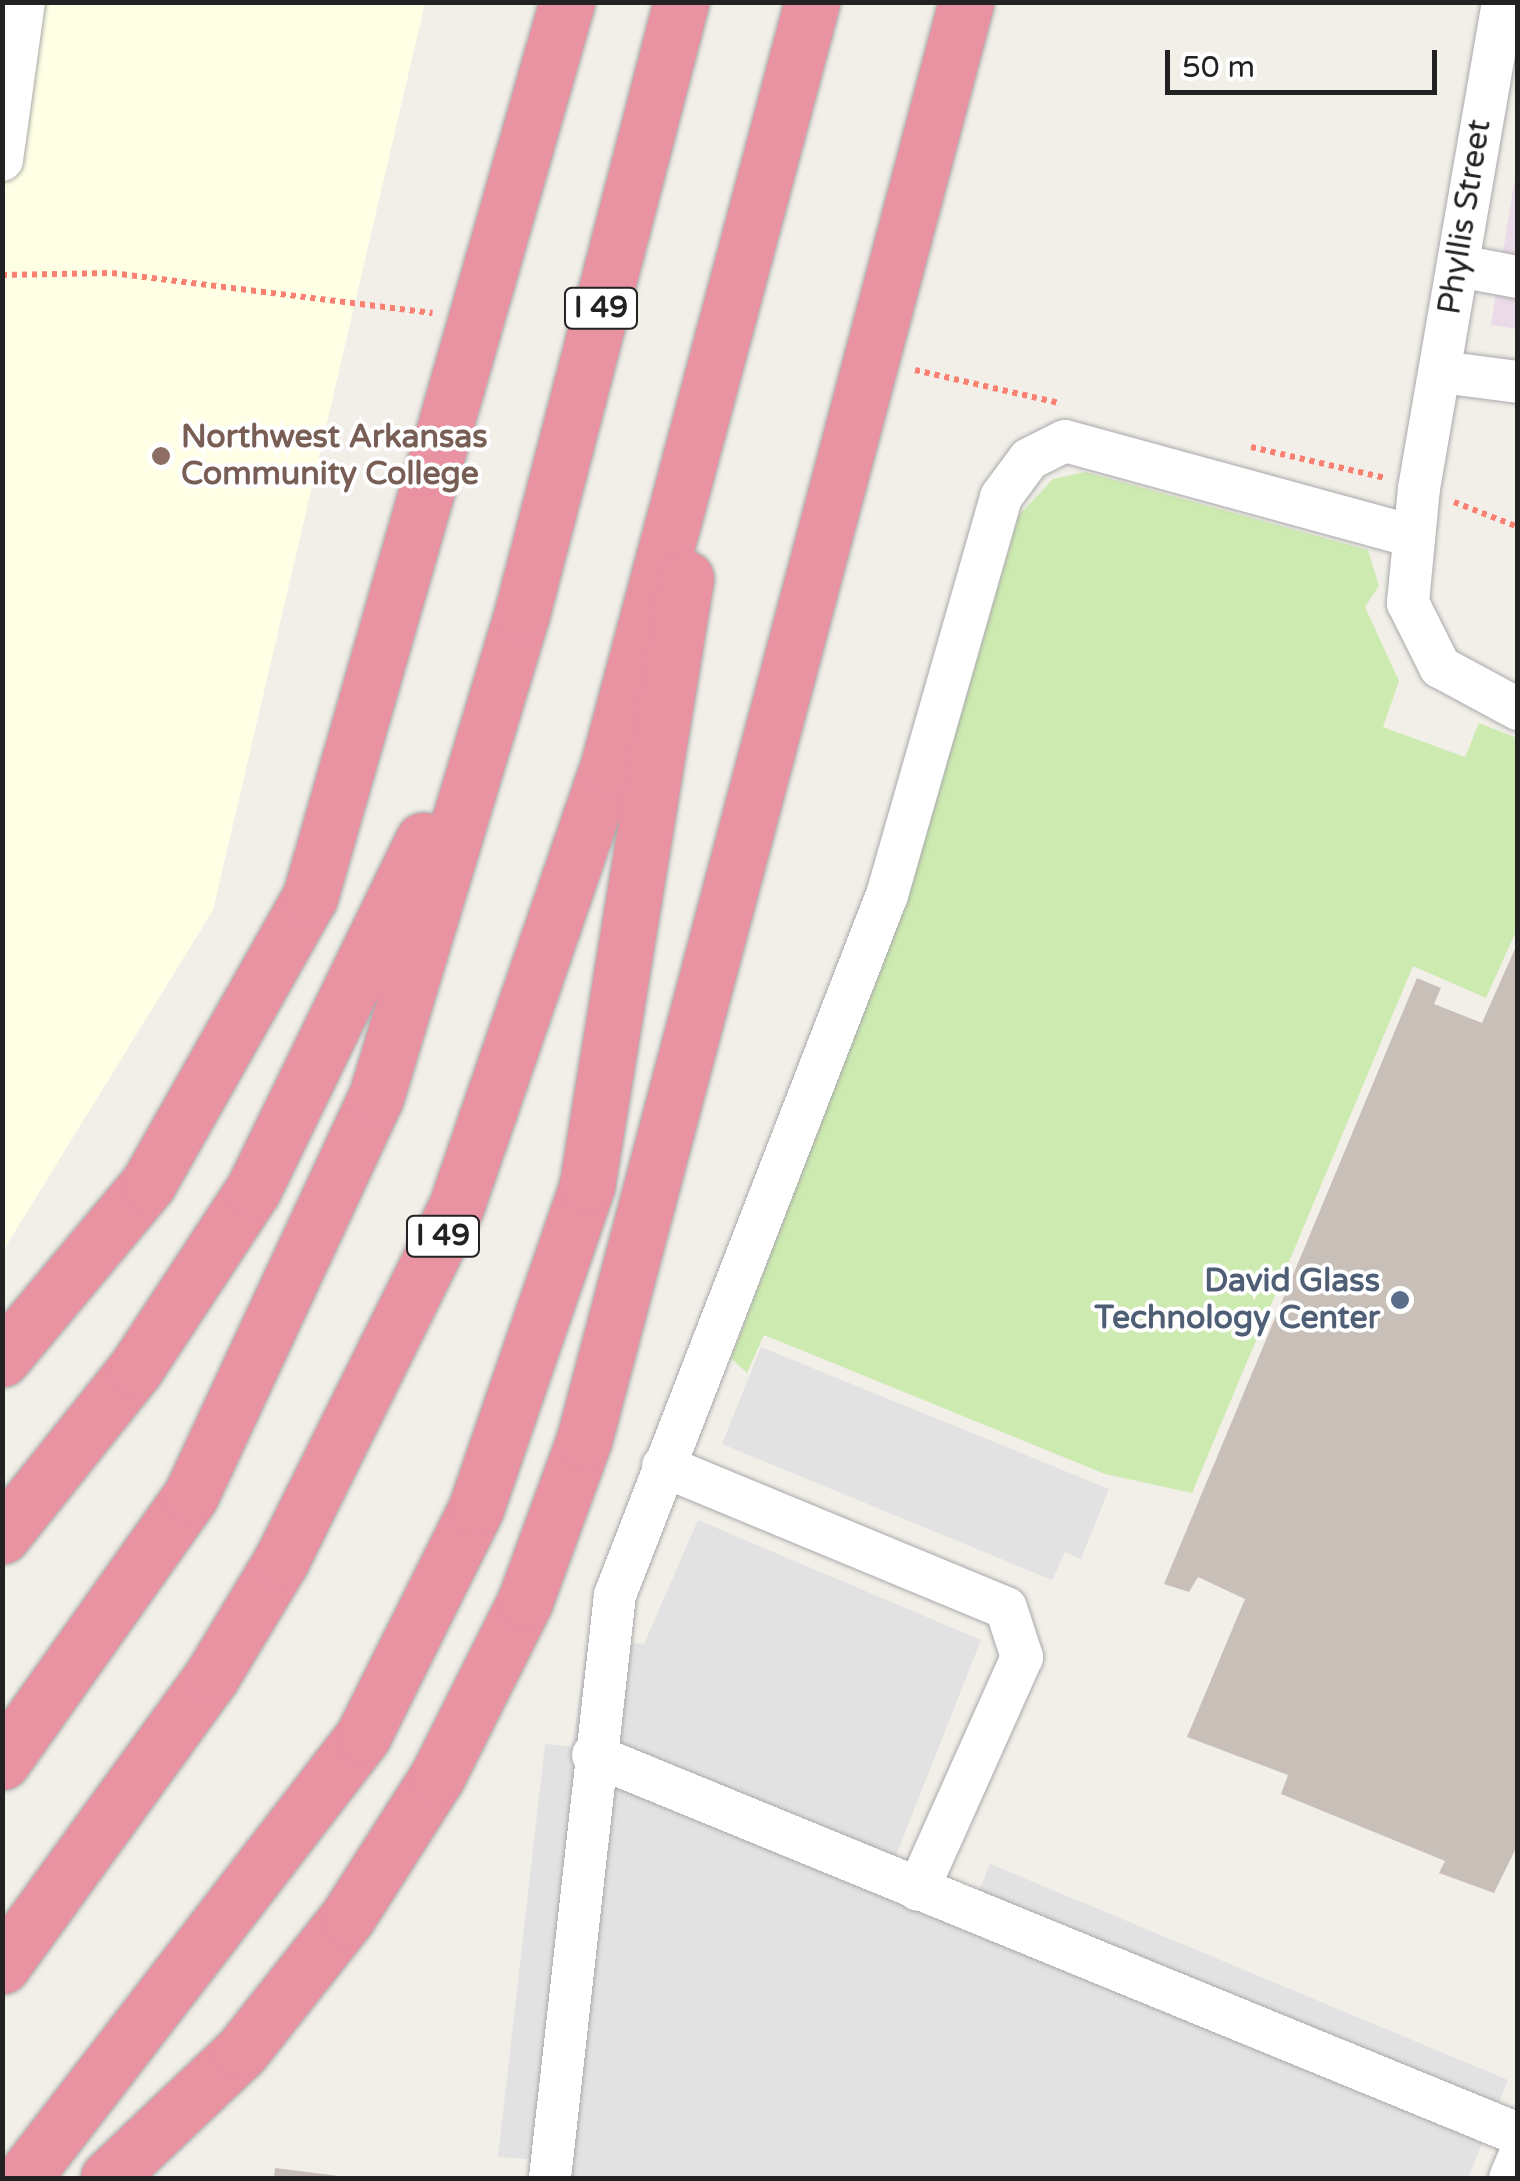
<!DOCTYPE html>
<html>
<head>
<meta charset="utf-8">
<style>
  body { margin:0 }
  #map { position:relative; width:1520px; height:2181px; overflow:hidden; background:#f2efe9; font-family:"Varela Round",sans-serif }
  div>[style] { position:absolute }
  .industrial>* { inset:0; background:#ebdbe8 }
  .education>* { inset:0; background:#ffffe5 }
  .grass>* { inset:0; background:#cdebb0 }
  .parking>* { inset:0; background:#e2e2e2 }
  .building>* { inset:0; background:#c7bfb8 }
  .path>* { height:6px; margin-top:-3px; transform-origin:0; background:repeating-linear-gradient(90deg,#fa8072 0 5px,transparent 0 10px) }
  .roads { filter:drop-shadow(0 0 2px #a9a9a9) drop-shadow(0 0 2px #a9a9a9) }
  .minor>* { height:42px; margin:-21px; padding:0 21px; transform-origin:21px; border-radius:21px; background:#fff }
  .highway>* { height:55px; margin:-27.5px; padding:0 27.5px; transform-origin:27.5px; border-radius:27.5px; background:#e892a2 }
  .dots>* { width:28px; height:28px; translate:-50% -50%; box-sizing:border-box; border:5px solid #fff; border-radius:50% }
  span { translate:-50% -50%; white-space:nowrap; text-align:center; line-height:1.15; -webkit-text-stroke:8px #fff; paint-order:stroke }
  .shield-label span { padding:2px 8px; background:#fff; border:2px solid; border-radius:8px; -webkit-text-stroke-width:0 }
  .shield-label { font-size:30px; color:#222; font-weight:700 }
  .street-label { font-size:32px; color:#222 }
  .education-label { font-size:32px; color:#785e54; font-weight:700 }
  .left { translate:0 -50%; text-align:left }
  .service-label { font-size:32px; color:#4e5e75; font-weight:700 }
  .right { translate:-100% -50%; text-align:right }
  .frame { position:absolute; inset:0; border:5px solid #222; pointer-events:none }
  .scale { position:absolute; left:1165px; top:50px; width:272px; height:45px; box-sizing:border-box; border:5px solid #222; border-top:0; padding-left:12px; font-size:30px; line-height:35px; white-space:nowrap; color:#222; -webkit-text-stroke:8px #fff; paint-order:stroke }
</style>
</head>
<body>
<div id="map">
  <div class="industrial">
    <div style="clip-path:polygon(1517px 166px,1517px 329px,1491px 325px)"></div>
  </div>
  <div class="education">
    <div style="clip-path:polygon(3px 3px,425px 3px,213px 910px,3px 1251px)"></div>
  </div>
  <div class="grass">
    <div style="clip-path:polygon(1085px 472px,1368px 550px,1379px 586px,1365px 607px,1399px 681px,1383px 727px,1465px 757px,1479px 723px,1517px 738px,1517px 929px,1486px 998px,1413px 966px,1192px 1493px,1105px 1474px,764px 1335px,747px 1373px,731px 1358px,910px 889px,1019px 515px,1053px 479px)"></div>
  </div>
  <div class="parking">
    <div style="clip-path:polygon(761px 1347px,1109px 1489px,1081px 1559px,1065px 1552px,1052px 1580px,722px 1444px)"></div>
    <div style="clip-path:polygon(698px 1520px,981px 1640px,895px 1858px,977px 1896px,990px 1864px,1508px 2080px,1468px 2178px,537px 2178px,528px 2159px,498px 2157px,545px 1744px,572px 1747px,588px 1638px,644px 1644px)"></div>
  </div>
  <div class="building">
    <div style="clip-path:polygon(1518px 942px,1518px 1844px,1494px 1893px,1439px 1873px,1445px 1861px,1281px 1794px,1288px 1775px,1187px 1737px,1245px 1599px,1198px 1577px,1189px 1592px,1164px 1584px,1417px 978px,1441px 988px,1434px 1004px,1482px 1023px)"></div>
    <div style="clip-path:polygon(275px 2168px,339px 2176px,339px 2178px,274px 2178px)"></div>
  </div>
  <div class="path">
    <div style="left:2px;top:275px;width:110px;rotate:-1deg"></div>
    <div style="left:112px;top:273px;width:323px;rotate:7.1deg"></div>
    <div style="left:915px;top:370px;width:148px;rotate:12.9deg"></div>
    <div style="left:1251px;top:447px;width:138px;rotate:13deg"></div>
    <div style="left:1454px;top:502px;width:69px;rotate:21.3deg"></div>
  </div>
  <div class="roads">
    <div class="minor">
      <div style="left:1503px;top:2px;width:493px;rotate:99.8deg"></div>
      <div style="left:1419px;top:488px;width:116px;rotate:95.5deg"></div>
      <div style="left:1408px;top:603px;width:72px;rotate:63.4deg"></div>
      <div style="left:1440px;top:667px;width:89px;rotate:28.3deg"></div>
      <div style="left:2px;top:160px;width:160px;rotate:-82.1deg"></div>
      <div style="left:1459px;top:266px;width:60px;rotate:10.6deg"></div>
      <div style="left:1441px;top:372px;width:78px;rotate:7.4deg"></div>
      <div style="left:663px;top:1466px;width:371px;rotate:22.5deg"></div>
      <div style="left:1006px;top:1608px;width:52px;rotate:71.9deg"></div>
      <div style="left:1022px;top:1657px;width:255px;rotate:114.1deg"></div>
      <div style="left:593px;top:1755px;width:1000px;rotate:22.28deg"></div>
      <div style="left:550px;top:2178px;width:587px;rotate:-83.64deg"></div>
      <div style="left:615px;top:1595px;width:751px;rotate:-68.77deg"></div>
      <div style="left:887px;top:895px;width:414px;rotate:-74deg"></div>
      <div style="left:1001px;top:497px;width:47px;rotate:-53.6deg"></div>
      <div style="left:1029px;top:459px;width:40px;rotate:-26.6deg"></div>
      <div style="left:1065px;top:441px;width:361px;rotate:15.3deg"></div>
      <div style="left:1510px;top:2178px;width:21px;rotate:-67deg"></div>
    </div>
    <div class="highway">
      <div style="left:2px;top:1359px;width:228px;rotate:-50.2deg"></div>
      <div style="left:148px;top:1184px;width:330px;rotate:-60.6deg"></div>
      <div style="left:310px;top:897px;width:931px;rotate:-73.98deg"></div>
      <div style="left:2px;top:1536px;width:215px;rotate:-51.4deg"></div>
      <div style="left:136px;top:1368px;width:213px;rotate:-56.7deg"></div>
      <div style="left:253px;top:1190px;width:389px;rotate:-64.1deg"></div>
      <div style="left:2px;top:1762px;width:327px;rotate:-54.7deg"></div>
      <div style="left:191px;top:1495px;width:439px;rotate:-65.1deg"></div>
      <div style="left:376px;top:1097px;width:506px;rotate:-73.21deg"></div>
      <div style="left:522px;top:613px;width:631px;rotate:-75.41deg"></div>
      <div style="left:2px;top:1966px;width:360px;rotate:-54.1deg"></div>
      <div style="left:213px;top:1674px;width:132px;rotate:-59deg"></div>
      <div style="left:281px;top:1561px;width:395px;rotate:-63.7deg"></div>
      <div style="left:456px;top:1207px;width:466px;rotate:-71deg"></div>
      <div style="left:608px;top:766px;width:791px;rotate:-75.05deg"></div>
      <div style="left:23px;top:2178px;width:558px;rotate:-52.43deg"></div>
      <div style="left:363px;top:1736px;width:254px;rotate:-63.6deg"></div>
      <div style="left:476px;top:1508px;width:342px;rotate:-71deg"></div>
      <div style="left:587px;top:1185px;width:615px;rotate:-80.74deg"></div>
      <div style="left:108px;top:2178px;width:183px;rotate:-43.5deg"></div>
      <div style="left:241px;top:2052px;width:171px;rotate:-51.7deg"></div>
      <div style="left:347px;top:1918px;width:169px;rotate:-57.5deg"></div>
      <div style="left:438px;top:1775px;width:195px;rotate:-63.4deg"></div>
      <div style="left:525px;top:1601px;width:171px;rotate:-69.9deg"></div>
      <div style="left:584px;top:1440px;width:1488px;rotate:-75.12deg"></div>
    </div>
  </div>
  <div class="dots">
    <div style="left:161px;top:456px;background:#8d6e63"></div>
    <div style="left:1400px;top:1300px;background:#5c6f8a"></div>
  </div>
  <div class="shield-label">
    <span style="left:601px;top:308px">I 49</span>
    <span style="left:443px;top:1236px">I 49</span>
  </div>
  <div class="street-label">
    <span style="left:1465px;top:217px;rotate:-81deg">Phyllis Street</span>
  </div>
  <div class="education-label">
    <span class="left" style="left:181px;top:456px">Northwest Arkansas<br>Community College</span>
  </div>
  <div class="service-label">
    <span class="right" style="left:1380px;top:1300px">David Glass<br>Technology Center</span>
  </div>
  <div class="frame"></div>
  <div class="scale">50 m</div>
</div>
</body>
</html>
